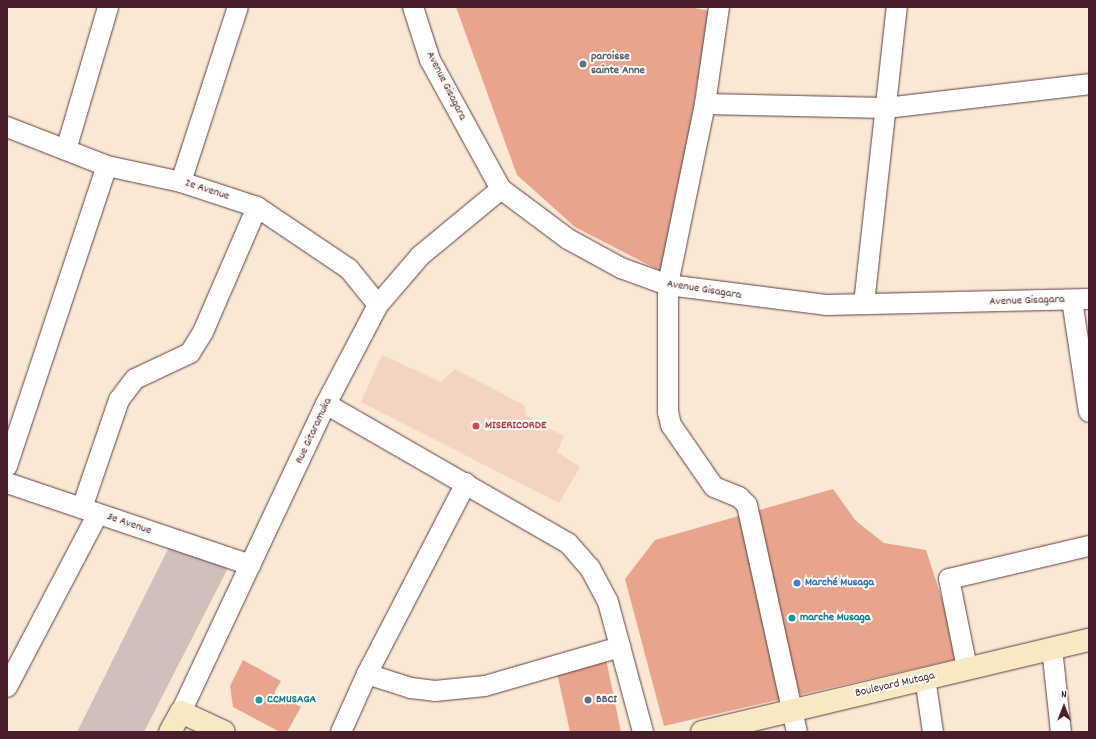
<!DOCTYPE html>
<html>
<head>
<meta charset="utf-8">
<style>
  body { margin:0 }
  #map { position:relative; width:1096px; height:739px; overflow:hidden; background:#f8e8d4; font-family:Dekko,sans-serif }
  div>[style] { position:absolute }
  .built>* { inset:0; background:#f4d3c0 }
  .industrial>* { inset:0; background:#d0c0bc }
  .building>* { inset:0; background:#e8a48d }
  .roads { filter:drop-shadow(0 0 1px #643d44) drop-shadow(0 0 1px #643d44) }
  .street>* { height:20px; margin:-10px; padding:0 10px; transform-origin:10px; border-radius:10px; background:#fff }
  .secondary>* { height:22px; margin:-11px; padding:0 11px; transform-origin:11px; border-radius:11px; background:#f8e8c3 }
  .dots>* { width:11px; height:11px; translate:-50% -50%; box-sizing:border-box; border:2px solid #fdfcf7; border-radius:50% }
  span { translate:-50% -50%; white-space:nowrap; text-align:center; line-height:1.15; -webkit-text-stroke:4px #fdfcf7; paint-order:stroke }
  .worship-label { font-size:12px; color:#5b616d; font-weight:700 }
  .left { translate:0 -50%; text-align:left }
  .street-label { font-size:12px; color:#4a1f2b }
  .health-label { font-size:12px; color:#be3a42; font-weight:700 }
  .shop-label { font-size:12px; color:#366cbe; font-weight:700 }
  .culture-label { font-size:12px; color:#0d838f; font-weight:700 }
  .service-label { font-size:12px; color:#4e5e75; font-weight:700 }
  .frame { position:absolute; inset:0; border:8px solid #4a1f2b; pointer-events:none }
  .north { position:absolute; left:1044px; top:687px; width:40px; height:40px; -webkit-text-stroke:3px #fdfcf7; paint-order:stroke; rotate:0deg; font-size:11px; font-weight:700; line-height:16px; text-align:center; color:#4a1f2b }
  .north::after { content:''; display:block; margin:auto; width:14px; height:18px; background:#4a1f2b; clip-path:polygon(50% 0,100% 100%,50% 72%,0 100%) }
</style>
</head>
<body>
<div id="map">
  <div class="built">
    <div style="clip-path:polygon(382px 355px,441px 382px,455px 369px,524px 405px,526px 416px,564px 436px,557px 452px,580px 467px,559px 503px,361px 402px)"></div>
  </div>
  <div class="industrial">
    <div style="clip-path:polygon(173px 539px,229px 566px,144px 732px,77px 732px)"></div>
  </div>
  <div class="building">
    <div style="clip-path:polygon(456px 7px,690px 7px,709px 11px,666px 274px,575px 227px,517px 175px)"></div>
    <div style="clip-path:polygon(833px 489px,856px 521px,884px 543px,926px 550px,961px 658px,664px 726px,625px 579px,655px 540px)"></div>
    <div style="clip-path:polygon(605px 654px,621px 732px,570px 732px,556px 668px)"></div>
    <div style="clip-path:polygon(243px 660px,281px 681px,274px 693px,301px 707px,287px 732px,280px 732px,233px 707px,230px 686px)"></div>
  </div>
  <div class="roads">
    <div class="street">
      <div style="left:413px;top:7px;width:56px;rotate:72.2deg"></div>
      <div style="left:430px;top:60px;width:147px;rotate:61.2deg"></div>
      <div style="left:501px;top:189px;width:84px;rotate:36.7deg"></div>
      <div style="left:568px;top:239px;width:60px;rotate:28.7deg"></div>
      <div style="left:621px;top:268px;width:50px;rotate:19.9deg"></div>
      <div style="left:668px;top:285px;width:159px;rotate:7.2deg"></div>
      <div style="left:826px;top:305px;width:263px;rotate:-1.3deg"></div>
      <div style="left:719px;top:7px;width:98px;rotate:98.2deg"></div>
      <div style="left:705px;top:104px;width:185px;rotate:101.6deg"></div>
      <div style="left:668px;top:285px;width:127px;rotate:90deg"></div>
      <div style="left:668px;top:412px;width:13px;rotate:77deg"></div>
      <div style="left:671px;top:425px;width:75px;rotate:55.3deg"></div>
      <div style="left:714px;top:487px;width:27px;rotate:22deg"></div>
      <div style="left:739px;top:497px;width:11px;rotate:45deg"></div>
      <div style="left:747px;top:505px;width:232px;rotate:77.6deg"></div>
      <div style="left:705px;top:104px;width:181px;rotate:1.3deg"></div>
      <div style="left:886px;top:108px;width:204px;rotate:-6.7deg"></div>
      <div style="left:7px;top:127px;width:107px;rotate:21.3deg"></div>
      <div style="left:107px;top:166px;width:76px;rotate:12.2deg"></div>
      <div style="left:181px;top:182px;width:80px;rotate:18.2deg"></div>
      <div style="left:257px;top:207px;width:111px;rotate:34deg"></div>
      <div style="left:349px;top:269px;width:46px;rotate:51.1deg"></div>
      <div style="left:66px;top:150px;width:149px;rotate:-73.6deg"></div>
      <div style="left:181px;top:182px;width:184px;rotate:-72deg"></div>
      <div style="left:1072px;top:300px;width:113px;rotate:81.4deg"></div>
      <div style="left:864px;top:304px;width:299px;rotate:-83.7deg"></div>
      <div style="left:326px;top:404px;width:279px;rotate:29.9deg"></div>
      <div style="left:568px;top:543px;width:33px;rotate:49deg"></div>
      <div style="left:590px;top:568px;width:38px;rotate:62deg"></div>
      <div style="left:608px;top:602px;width:135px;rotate:74.9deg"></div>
      <div style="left:7px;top:466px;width:316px;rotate:-71.6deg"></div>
      <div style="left:7px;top:483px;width:257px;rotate:18.6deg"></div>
      <div style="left:82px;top:508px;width:114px;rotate:-71.1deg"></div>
      <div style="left:119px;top:400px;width:26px;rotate:-53deg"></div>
      <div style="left:135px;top:379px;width:61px;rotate:-25.3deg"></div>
      <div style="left:190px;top:353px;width:25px;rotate:-58deg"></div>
      <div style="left:203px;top:332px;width:136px;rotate:-66.6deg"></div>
      <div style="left:1052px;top:648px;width:84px;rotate:83.9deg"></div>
      <div style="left:967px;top:668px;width:91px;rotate:-101.4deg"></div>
      <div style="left:949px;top:579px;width:144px;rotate:-13.3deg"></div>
      <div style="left:367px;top:674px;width:46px;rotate:17.7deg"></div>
      <div style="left:411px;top:688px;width:24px;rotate:7deg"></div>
      <div style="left:435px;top:691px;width:50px;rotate:-5.7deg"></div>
      <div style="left:485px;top:686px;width:141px;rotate:-16.1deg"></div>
      <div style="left:925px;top:678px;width:55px;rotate:81.6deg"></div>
      <div style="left:7px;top:687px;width:195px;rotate:-62.3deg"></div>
      <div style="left:181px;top:712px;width:340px;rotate:-64.8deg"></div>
      <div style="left:326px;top:404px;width:112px;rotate:-62.3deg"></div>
      <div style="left:378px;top:305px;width:65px;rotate:-49.4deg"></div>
      <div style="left:420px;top:256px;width:105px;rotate:-39.6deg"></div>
      <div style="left:341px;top:732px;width:64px;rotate:-65.9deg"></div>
      <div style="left:367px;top:674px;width:215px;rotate:-62.6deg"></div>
    </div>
    <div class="secondary">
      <div style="left:170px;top:732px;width:23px;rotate:-61deg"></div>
      <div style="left:181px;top:712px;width:47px;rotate:24.9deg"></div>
      <div style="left:702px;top:732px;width:398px;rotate:-13.4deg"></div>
    </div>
  </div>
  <div class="dots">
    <div style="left:583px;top:64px;background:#6b7280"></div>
    <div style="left:476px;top:426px;background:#e0444e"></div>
    <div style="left:797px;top:583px;background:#3f7fe0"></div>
    <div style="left:792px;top:618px;background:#0f9aa8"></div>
    <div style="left:259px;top:700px;background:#0f9aa8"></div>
    <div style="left:588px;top:700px;background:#5c6f8a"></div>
  </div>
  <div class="worship-label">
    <span class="left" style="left:591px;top:64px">paroisse<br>sainte Anne</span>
  </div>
  <div class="street-label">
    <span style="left:446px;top:86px;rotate:63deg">Avenue Gisagara</span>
    <span style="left:207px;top:190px;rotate:18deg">2e Avenue</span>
    <span style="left:704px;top:290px;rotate:9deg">Avenue Gisagara</span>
    <span style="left:1027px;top:301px;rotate:-2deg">Avenue Gisagara</span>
    <span style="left:314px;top:431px;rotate:-65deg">Rue Gitaramuka</span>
    <span style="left:129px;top:524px;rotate:19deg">3e Avenue</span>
    <span style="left:895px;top:685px;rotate:-13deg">Boulevard Mutaga</span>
  </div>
  <div class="health-label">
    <span class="left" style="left:485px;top:426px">MISERICORDE</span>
  </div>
  <div class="shop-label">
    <span class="left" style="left:805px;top:583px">Marché Musaga</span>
  </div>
  <div class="culture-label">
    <span class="left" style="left:800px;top:618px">marche Musaga</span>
    <span class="left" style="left:267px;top:700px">CCMUSAGA</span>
  </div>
  <div class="service-label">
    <span class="left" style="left:596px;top:700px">BBCI</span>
  </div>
  <div class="frame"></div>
  <div class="north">N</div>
</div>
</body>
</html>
